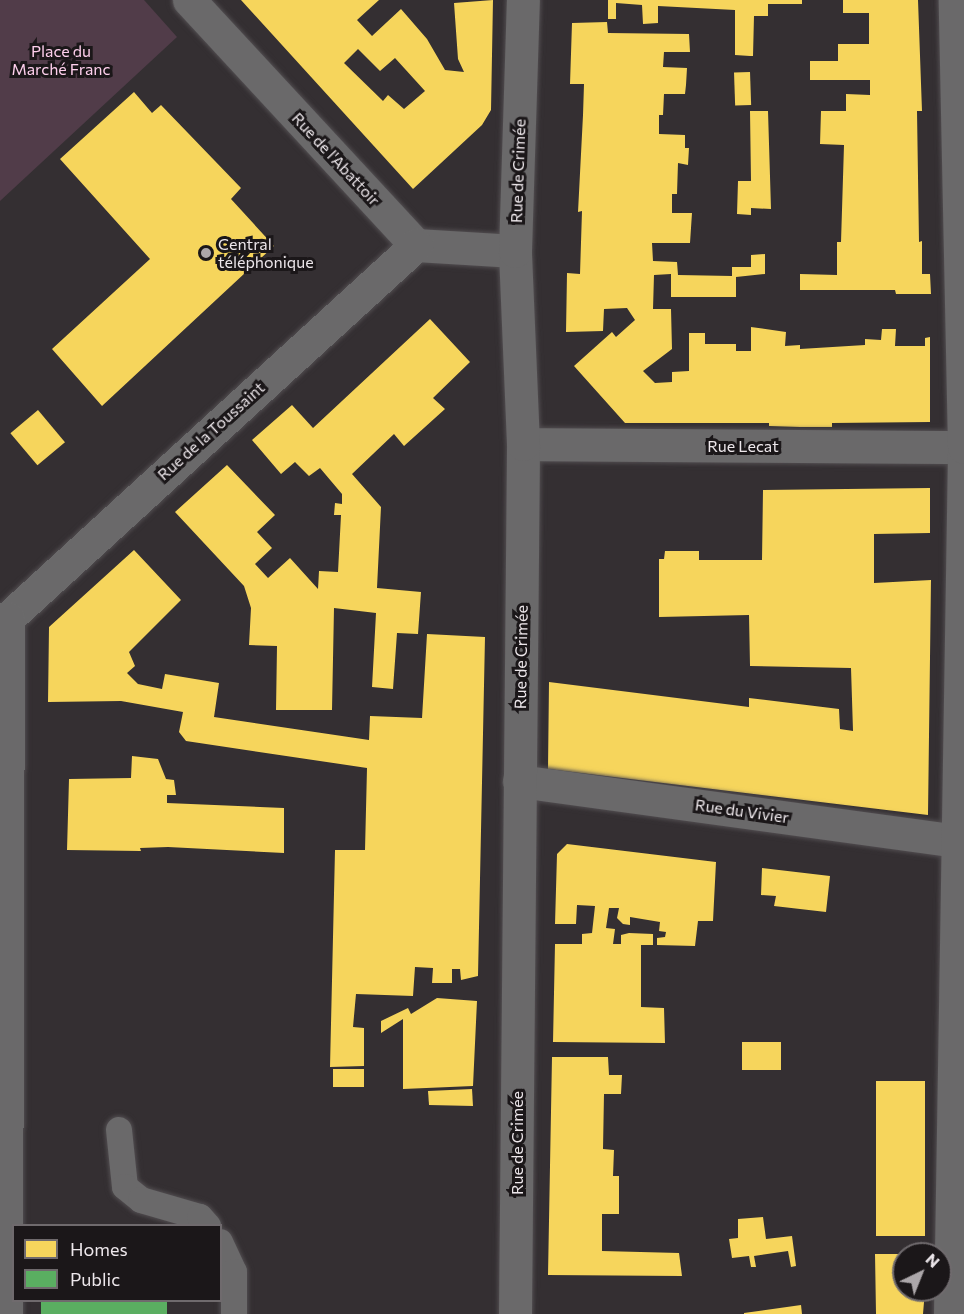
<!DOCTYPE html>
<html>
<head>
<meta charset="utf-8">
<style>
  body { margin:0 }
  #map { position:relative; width:964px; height:1314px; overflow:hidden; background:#342f32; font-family:Commissioner,sans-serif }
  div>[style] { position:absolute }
  .green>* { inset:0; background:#513c49 }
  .homes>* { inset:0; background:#f6d55c; transform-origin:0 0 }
  .public>* { inset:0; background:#5aae61; transform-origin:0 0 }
  .roads { filter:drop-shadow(0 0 2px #514d50) drop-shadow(0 0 2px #514d50) }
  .lane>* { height:26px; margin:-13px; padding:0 13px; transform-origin:13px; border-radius:13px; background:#6a696a }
  .street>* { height:33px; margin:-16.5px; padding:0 16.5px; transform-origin:16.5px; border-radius:16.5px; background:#6a696a }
  .dots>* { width:16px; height:16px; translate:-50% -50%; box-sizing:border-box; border:3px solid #1b1719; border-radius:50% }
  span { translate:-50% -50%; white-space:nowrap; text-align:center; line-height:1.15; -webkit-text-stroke:6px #1b1719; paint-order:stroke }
  .park-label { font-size:16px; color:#fecfec }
  .street-label { font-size:16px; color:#ede7eb }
  .poi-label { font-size:16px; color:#ede7eb }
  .left { translate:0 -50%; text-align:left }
  .legend { position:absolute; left:12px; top:1224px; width:210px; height:78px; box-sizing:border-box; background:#1b1719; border:2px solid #6f6a6d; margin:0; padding:8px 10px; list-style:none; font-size:18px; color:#ede7eb }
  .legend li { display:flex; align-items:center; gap:12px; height:30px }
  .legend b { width:30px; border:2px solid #6f6a6d }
  .north { position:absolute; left:892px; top:1242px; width:60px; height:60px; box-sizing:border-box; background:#1b1719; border:2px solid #6f6a6d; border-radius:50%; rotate:43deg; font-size:16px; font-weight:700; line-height:24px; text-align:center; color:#ede7eb }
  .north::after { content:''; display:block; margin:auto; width:21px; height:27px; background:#aca7aa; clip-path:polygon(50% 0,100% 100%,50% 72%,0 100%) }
</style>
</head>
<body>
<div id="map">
  <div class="green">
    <div style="clip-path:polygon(0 0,144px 0,177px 37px,0 201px)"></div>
  </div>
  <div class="homes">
    <div style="clip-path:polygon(evenodd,241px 0,379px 0,357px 20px,372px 36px,401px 9px,427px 39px,445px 70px,464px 72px,458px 59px,454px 3px,493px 0,491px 110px,482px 125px,413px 189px,241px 0,358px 49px,380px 71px,395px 58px,425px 91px,404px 109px,388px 95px,383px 101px,344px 63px,358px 49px)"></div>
    <div style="clip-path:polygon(608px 0,802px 0,802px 4px,768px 4px,768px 16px,754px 16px,753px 56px,750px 56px,735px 55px,735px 10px,658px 6px,658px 23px,643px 24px,642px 5px,616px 3px,616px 19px,608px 19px)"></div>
    <div style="clip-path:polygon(843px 0,918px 0,922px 111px,917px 111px,919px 242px,922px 241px,922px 274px,930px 274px,931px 294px,896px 294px,895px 290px,800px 290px,800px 274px,837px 275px,837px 242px,841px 242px,844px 145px,820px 144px,821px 111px,846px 111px,846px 94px,870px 95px,870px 80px,810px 80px,810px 61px,838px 61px,838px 44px,869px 44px,869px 13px,843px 13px)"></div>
    <div style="clip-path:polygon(607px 22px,608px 33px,689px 34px,690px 52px,664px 52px,663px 67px,687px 68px,686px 85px,685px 94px,664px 94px,663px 115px,659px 115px,659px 134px,685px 135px,685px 148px,689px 148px,688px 165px,678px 163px,677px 194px,672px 194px,672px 213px,692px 213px,690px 243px,652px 243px,653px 261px,677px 262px,678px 275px,732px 276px,732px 267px,751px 267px,751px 255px,765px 254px,765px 274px,736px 277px,736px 297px,671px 297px,671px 274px,654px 275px,653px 309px,671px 309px,672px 349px,643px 371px,655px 383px,672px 382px,672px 372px,689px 371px,689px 333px,705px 333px,705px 344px,736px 344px,736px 351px,751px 351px,751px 327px,786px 332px,785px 346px,800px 345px,800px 349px,865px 345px,865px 339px,881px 340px,882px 329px,896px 329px,895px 346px,925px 346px,925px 338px,930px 337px,930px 422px,832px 423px,832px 427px,800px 427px,769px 426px,769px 423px,625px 423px,574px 366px,612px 332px,616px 337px,635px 320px,627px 308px,604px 309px,603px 331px,566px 332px,567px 273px,580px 274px,582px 211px,578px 212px,583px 115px,584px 84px,570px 84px,572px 23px)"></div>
    <div style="left:750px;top:72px;width:33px;height:16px;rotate:88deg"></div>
    <div style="clip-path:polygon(134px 92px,152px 113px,161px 105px,241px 188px,231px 199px,274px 246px,102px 406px,52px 349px,150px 259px,60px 159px)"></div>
    <div style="clip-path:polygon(750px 111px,768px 111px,771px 209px,751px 208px,751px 215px,737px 214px,738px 181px,751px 181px)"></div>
    <div style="clip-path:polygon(430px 319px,470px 362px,433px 398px,445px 409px,404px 446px,394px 434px,352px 474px,381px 507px,377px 588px,421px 592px,418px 634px,397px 633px,393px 689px,372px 687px,376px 613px,334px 608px,332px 710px,276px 710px,277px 646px,249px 645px,251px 608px,244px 586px,175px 512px,227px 465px,275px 515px,257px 532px,272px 548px,255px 564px,268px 578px,290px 558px,318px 589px,319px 571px,338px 572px,341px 515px,334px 515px,335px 503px,342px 504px,342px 494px,320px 468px,309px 476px,295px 462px,281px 474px,252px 440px,292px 405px,313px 428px)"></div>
    <div style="left:38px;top:410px;width:42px;height:36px;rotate:50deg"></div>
    <div style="clip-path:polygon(930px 488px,930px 533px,874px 534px,874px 583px,931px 580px,928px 815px,548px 769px,549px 682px,749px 707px,749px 698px,839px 709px,840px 729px,853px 731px,851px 668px,750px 666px,749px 615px,659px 617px,659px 559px,664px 559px,665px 551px,699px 551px,699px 560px,762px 560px,763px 490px)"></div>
    <div style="clip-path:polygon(134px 550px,181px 600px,129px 652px,135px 666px,127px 673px,138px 684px,162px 689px,165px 674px,219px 683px,214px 717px,369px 740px,370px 716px,422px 718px,427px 634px,485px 637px,478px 976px,461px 980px,460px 969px,452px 969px,452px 983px,432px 983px,433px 968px,415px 967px,413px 996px,356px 994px,353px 1027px,364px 1028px,364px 1066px,330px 1067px,335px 850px,365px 850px,367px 768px,186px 741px,179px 732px,183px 712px,121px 701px,48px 702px,49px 627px)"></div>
    <div style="clip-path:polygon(132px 756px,158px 759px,166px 779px,174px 780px,176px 795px,167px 795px,167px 803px,284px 808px,284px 853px,168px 847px,140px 848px,141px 851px,67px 850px,69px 779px,131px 778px)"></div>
    <div style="clip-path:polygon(567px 844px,716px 862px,713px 921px,698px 921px,695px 946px,657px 945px,657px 938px,665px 937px,666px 932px,659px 931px,660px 922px,630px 917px,630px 925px,623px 924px,617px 918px,619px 908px,609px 908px,606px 928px,615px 929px,613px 944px,621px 944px,621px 935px,629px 933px,653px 934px,653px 945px,641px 945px,641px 1007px,664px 1008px,665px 1043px,553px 1042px,555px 944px,582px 944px,582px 934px,592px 933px,595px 906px,577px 905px,576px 924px,555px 924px,557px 854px)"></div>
    <div style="clip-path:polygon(762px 868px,830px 876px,826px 912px,774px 906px,776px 896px,761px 895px)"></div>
    <div style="clip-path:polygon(437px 998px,477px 1001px,473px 1086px,403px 1089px,403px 1019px,381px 1033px,381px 1021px,408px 1008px,411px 1014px)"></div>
    <div style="left:781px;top:1042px;width:28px;height:39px;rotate:90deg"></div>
    <div style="clip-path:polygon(552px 1057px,608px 1057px,609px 1075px,622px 1075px,621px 1094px,604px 1094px,603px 1149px,614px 1150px,613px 1176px,619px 1176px,619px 1214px,602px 1214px,602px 1251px,679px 1253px,682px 1276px,548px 1275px)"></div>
    <div style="left:364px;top:1069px;width:18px;height:31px;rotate:90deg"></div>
    <div style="left:876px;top:1081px;width:49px;height:155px"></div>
    <div style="clip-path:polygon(472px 1089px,473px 1106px,429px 1105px,428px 1091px)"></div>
    <div style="clip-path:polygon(763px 1217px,766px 1239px,792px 1236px,796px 1266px,791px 1267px,788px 1251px,754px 1256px,756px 1267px,751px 1267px,749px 1256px,732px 1258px,729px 1239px,738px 1238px,738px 1219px)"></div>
    <div style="clip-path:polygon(875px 1254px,904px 1254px,904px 1290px,925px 1290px,923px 1314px,876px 1314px)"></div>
    <div style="clip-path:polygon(801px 1305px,802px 1314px,744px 1314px,744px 1313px)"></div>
  </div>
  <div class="public">
    <div style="left:41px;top:1300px;width:126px;height:14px"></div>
  </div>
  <div class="roads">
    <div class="lane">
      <div style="left:119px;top:1130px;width:57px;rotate:84deg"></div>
      <div style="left:125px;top:1187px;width:21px;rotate:39deg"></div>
      <div style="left:141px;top:1200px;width:61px;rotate:16.1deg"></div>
      <div style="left:200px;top:1217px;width:12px;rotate:48deg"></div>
      <div style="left:220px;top:1242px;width:33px;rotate:65deg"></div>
      <div style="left:234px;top:1272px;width:42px;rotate:90deg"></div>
    </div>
    <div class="street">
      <div style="left:189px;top:0;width:334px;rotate:47.2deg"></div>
      <div style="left:416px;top:245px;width:99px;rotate:3.5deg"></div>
      <div style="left:523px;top:444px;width:441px;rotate:0.4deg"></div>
      <div style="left:8px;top:618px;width:553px;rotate:-42.43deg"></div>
      <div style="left:519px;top:781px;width:449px;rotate:7.8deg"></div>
      <div style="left:6px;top:1314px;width:696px;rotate:-89.84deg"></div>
      <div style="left:515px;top:1314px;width:870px;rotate:-89.47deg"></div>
      <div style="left:523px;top:444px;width:193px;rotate:-92.4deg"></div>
      <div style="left:515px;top:251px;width:251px;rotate:-88.2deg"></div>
      <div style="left:950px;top:1314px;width:867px;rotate:-89.07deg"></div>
      <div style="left:964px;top:447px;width:447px;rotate:-91.2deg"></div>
    </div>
  </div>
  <div class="dots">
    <div style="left:206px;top:253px;background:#aca7aa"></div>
  </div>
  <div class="park-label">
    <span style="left:61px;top:60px">Place du<br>Marché Franc</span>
  </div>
  <div class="street-label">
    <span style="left:336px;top:159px;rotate:47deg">Rue de l'Abattoir</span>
    <span style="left:518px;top:171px;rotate:-88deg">Rue de Crimée</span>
    <span style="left:211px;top:431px;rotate:-42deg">Rue de la Toussaint</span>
    <span style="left:743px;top:446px">Rue Lecat</span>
    <span style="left:521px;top:657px;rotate:-89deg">Rue de Crimée</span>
    <span style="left:742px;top:811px;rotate:8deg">Rue du Vivier</span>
    <span style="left:517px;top:1143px;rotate:-90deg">Rue de Crimée</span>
  </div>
  <div class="poi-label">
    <span class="left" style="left:218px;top:253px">Central<br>téléphonique</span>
  </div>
  <ul class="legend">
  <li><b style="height:16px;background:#f6d55c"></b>Homes</li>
  <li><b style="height:16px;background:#5aae61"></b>Public</li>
  </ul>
  <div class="north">N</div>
</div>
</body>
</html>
